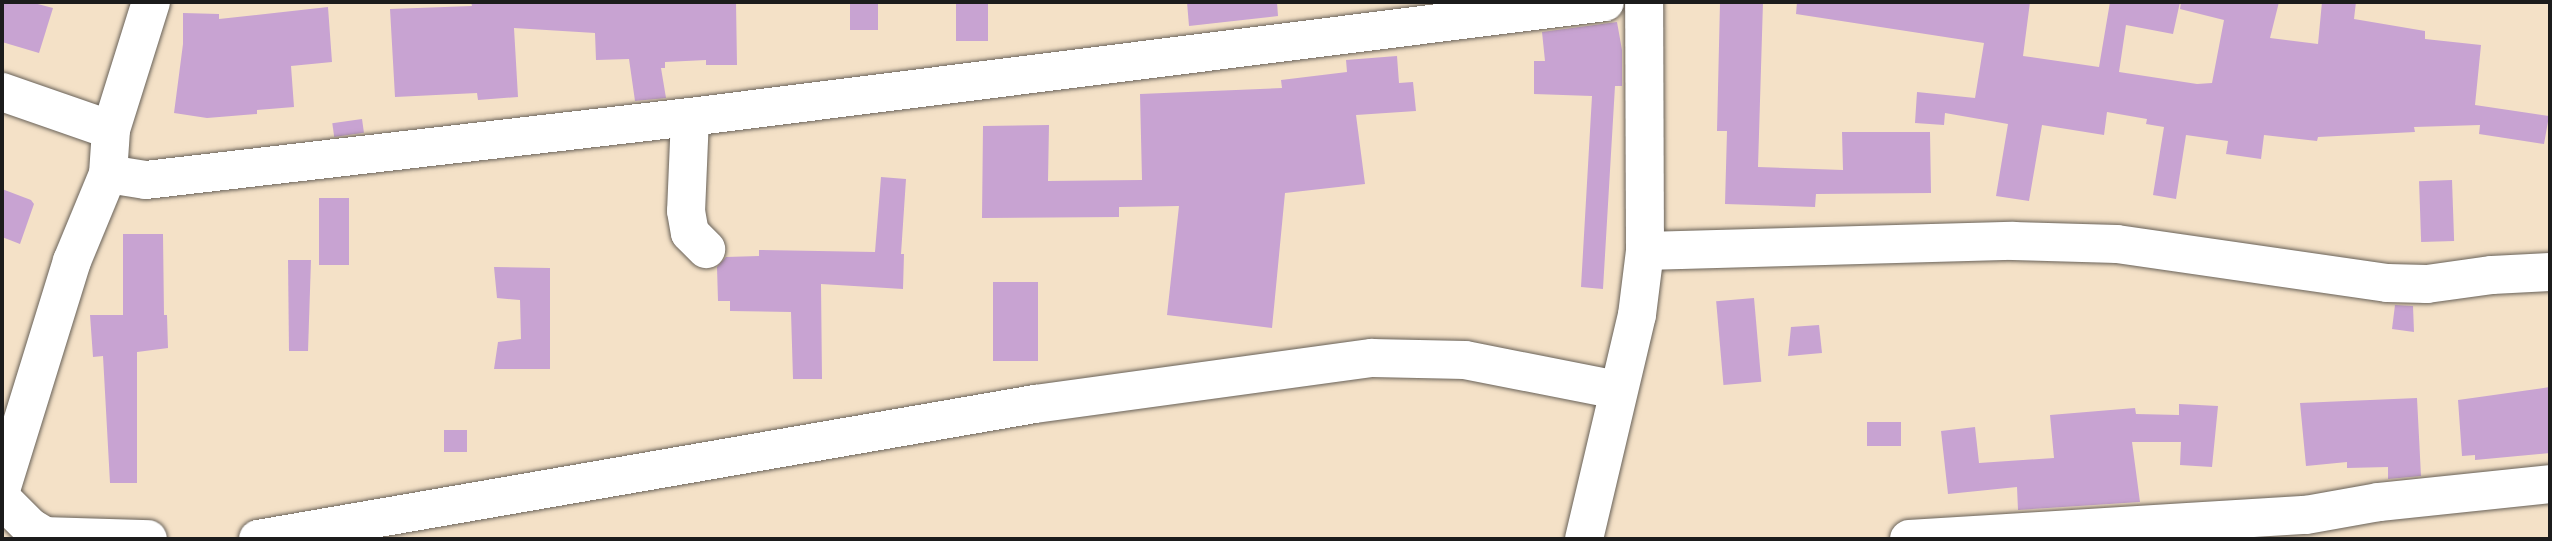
<!DOCTYPE html>
<html>
<head>
<meta charset="utf-8">
<style>
  body { margin:0 }
  #map { position:relative; width:2552px; height:541px; overflow:hidden; background:#f4e1c7; font-family:"Architects Daughter",sans-serif }
  div>[style] { position:absolute }
  .building>* { inset:0; background:#c8a3d2; transform-origin:0 0 }
  .roads { filter:drop-shadow(0 0 2px #686158) drop-shadow(0 0 2px #686158) }
  .minor>* { height:38px; margin:-19px; padding:0 19px; transform-origin:19px; border-radius:19px; background:#fff }
  span { translate:-50% -50%; white-space:nowrap; text-align:center; line-height:1.15; -webkit-text-stroke:7px #fdfcf7; paint-order:stroke }
  .frame { position:absolute; inset:0; border:4px solid #1c1c1c; pointer-events:none }
</style>
</head>
<body>
<div id="map">
  <div class="building">
    <div style="clip-path:polygon(2px 2px,30px 2px,53px 8px,39px 53px,2px 42px)"></div>
    <div style="clip-path:polygon(471px 2px,736px 2px,737px 65px,706px 65px,706px 60px,665px 62px,665px 68px,661px 68px,666px 98px,635px 101px,629px 59px,596px 60px,595px 33px,514px 28px,518px 97px,478px 100px,477px 93px,395px 97px,390px 9px,472px 6px)"></div>
    <div style="left:850px;top:2px;width:28px;height:28px"></div>
    <div style="left:956px;top:2px;width:32px;height:39px"></div>
    <div style="clip-path:polygon(1187px 2px,1277px 2px,1278px 16px,1189px 26px)"></div>
    <div style="clip-path:polygon(1720px 2px,1763px 2px,1758px 167px,1843px 170px,1842px 132px,1930px 132px,1931px 193px,1816px 194px,1815px 207px,1725px 204px,1727px 131px,1717px 131px)"></div>
    <div style="clip-path:polygon(1797px 2px,2030px 2px,2023px 56px,2099px 67px,2110px 2px,2180px 2px,2173px 34px,2126px 25px,2119px 72px,2197px 84px,2212px 83px,2224px 20px,2180px 9px,2181px 2px,2279px 2px,2270px 38px,2318px 44px,2322px 2px,2356px 2px,2354px 19px,2425px 31px,2425px 39px,2481px 45px,2475px 105px,2549px 116px,2544px 144px,2479px 134px,2480px 125px,2414px 127px,2415px 132px,2318px 137px,2317px 141px,2264px 135px,2261px 159px,2226px 154px,2228px 141px,2186px 135px,2176px 199px,2153px 195px,2164px 127px,2146px 124px,2147px 119px,2107px 112px,2104px 135px,2042px 125px,2029px 201px,1996px 196px,2008px 124px,1945px 113px,1944px 125px,1915px 123px,1917px 92px,1975px 98px,1984px 43px,1796px 14px)"></div>
    <div style="clip-path:polygon(328px 7px,332px 62px,291px 66px,294px 107px,257px 110px,257px 114px,207px 118px,174px 113px,183px 44px,183px 13px,219px 14px,219px 19px)"></div>
    <div style="clip-path:polygon(1617px 22px,1622px 50px,1622px 86px,1615px 86px,1603px 289px,1581px 287px,1592px 96px,1534px 94px,1534px 61px,1545px 61px,1542px 32px)"></div>
    <div style="clip-path:polygon(1397px 56px,1399px 83px,1413px 82px,1416px 111px,1356px 115px,1365px 184px,1285px 193px,1272px 328px,1167px 315px,1179px 206px,1119px 207px,1119px 217px,982px 218px,983px 126px,1049px 125px,1048px 181px,1142px 180px,1140px 94px,1282px 88px,1281px 80px,1347px 72px,1346px 60px)"></div>
    <div style="left:362px;top:119px;width:14px;height:30px;rotate:82deg"></div>
    <div style="clip-path:polygon(881px 177px,906px 179px,901px 254px,904px 254px,903px 289px,821px 284px,822px 379px,793px 379px,791px 312px,730px 311px,730px 301px,718px 301px,717px 267px,726px 257px,759px 256px,759px 250px,875px 252px)"></div>
    <div style="left:2452px;top:180px;width:61px;height:33px;rotate:88deg"></div>
    <div style="clip-path:polygon(2px 189px,31px 200px,34px 204px,20px 244px,2px 237px)"></div>
    <div style="left:319px;top:198px;width:30px;height:67px"></div>
    <div style="clip-path:polygon(123px 234px,163px 234px,164px 315px,167px 315px,168px 348px,137px 352px,137px 483px,110px 483px,103px 356px,93px 357px,90px 315px,123px 315px)"></div>
    <div style="clip-path:polygon(288px 260px,311px 260px,308px 351px,289px 351px)"></div>
    <div style="clip-path:polygon(494px 267px,550px 268px,550px 369px,494px 369px,498px 342px,521px 339px,520px 300px,497px 298px)"></div>
    <div style="left:993px;top:282px;width:45px;height:79px"></div>
    <div style="left:1754px;top:298px;width:84px;height:38px;rotate:85deg"></div>
    <div style="clip-path:polygon(2395px 305px,2413px 306px,2414px 332px,2392px 329px)"></div>
    <div style="clip-path:polygon(1819px 325px,1822px 353px,1788px 356px,1791px 327px)"></div>
    <div style="clip-path:polygon(2550px 387px,2550px 453px,2475px 460px,2475px 455px,2462px 456px,2458px 400px)"></div>
    <div style="clip-path:polygon(2417px 398px,2421px 476px,2388px 479px,2388px 467px,2347px 468px,2347px 462px,2306px 466px,2300px 403px)"></div>
    <div style="clip-path:polygon(2179px 404px,2218px 406px,2212px 467px,2180px 465px,2181px 442px,2132px 442px,2140px 502px,2018px 510px,2017px 487px,1948px 494px,1941px 431px,1975px 427px,1979px 463px,2054px 458px,2050px 415px,2135px 408px,2136px 414px,2179px 415px)"></div>
    <div style="left:1867px;top:422px;width:34px;height:24px"></div>
    <div style="left:444px;top:430px;width:23px;height:22px"></div>
  </div>
  <div class="roads">
    <div class="minor">
      <div style="left:151px;top:2px;width:134px;rotate:107.4deg"></div>
      <div style="left:111px;top:130px;width:44px;rotate:93.9deg"></div>
      <div style="left:108px;top:174px;width:38px;rotate:9deg"></div>
      <div style="left:146px;top:180px;width:548px;rotate:-6.61deg"></div>
      <div style="left:690px;top:117px;width:922px;rotate:-7.16deg"></div>
      <div style="left:2px;top:92px;width:115px;rotate:19.2deg"></div>
      <div style="left:690px;top:117px;width:94px;rotate:92.4deg"></div>
      <div style="left:686px;top:211px;width:22px;rotate:80deg"></div>
      <div style="left:690px;top:233px;width:23px;rotate:45deg"></div>
      <div style="left:1645px;top:251px;width:368px;rotate:-1.6deg"></div>
      <div style="left:2013px;top:241px;width:104px;rotate:1.7deg"></div>
      <div style="left:2117px;top:244px;width:273px;rotate:8.2deg"></div>
      <div style="left:2387px;top:283px;width:40px;rotate:1.4deg"></div>
      <div style="left:2427px;top:284px;width:66px;rotate:-7.9deg"></div>
      <div style="left:2492px;top:275px;width:58px;rotate:-3deg"></div>
      <div style="left:2px;top:487px;width:237px;rotate:-72.8deg"></div>
      <div style="left:72px;top:261px;width:94px;rotate:-67.5deg"></div>
      <div style="left:2px;top:499px;width:40px;rotate:45deg"></div>
      <div style="left:30px;top:527px;width:17px;rotate:31deg"></div>
      <div style="left:45px;top:536px;width:103px;rotate:1.7deg"></div>
      <div style="left:258px;top:539px;width:789px;rotate:-9.86deg"></div>
      <div style="left:1035px;top:404px;width:340px;rotate:-7.8deg"></div>
      <div style="left:1372px;top:358px;width:93px;rotate:1.2deg"></div>
      <div style="left:1465px;top:360px;width:156px;rotate:11.1deg"></div>
      <div style="left:1584px;top:539px;width:230px;rotate:-76.7deg"></div>
      <div style="left:1637px;top:315px;width:64px;rotate:-82.9deg"></div>
      <div style="left:1645px;top:251px;width:249px;rotate:-90.2deg"></div>
      <div style="left:1909px;top:539px;width:398px;rotate:-3.5deg"></div>
      <div style="left:2306px;top:515px;width:74px;rotate:-10.1deg"></div>
      <div style="left:2379px;top:502px;width:172px;rotate:-6deg"></div>
    </div>
  </div>
  <div class="frame"></div>
</div>
</body>
</html>
